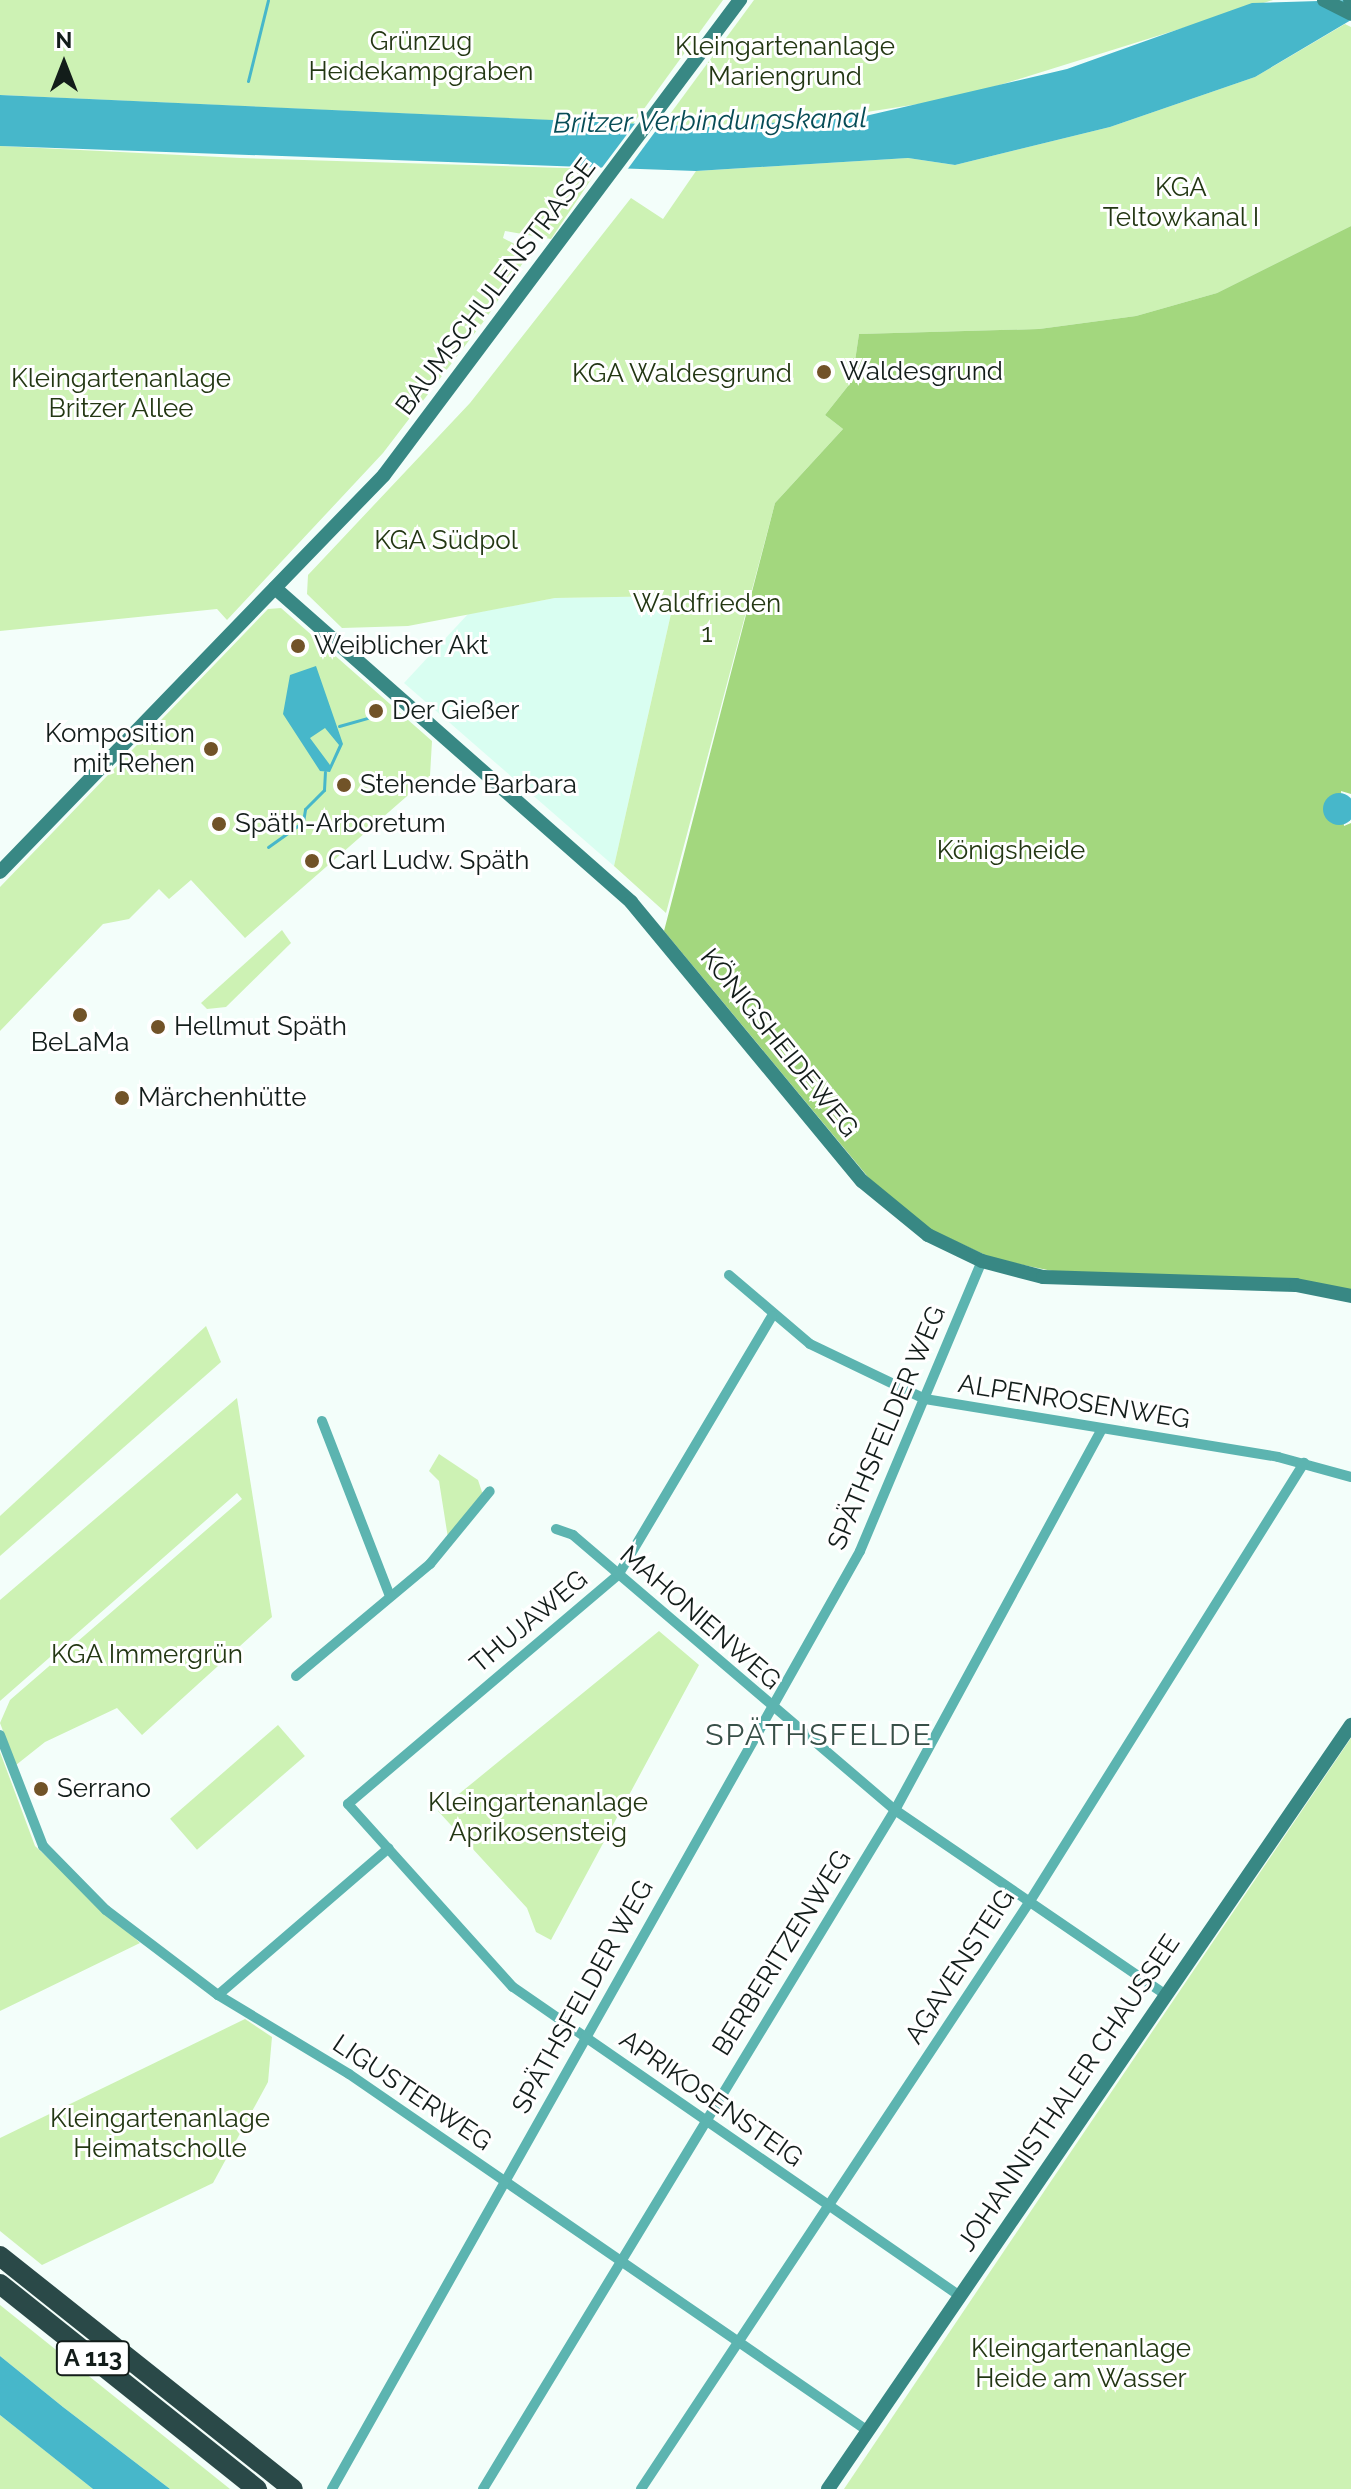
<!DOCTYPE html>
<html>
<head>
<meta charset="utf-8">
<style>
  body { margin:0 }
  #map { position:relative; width:1351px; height:2489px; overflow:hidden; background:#f3fefa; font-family:Raleway,sans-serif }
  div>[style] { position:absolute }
  .built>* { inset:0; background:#d9fef1 }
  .green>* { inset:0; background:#cdf2b4; transform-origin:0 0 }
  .forest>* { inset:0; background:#a3d77e }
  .water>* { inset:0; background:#47b7ca }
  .round { border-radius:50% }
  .pier>* { inset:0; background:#f3fefa }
  .stream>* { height:3px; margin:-1.5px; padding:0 1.5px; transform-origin:1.5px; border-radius:1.5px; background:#47b7ca }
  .street>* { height:10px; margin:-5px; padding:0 5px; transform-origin:5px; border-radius:5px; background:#5cb4b0 }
  .secondary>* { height:14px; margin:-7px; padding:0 7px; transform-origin:7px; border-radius:7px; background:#388884 }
  .highway>* { height:20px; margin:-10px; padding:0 10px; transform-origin:10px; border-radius:10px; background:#2a4948 }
  .dots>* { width:22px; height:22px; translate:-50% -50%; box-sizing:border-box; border:4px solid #fff; border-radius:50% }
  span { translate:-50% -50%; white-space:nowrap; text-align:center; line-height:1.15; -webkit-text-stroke:6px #fff; paint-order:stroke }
  .shield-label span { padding:2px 6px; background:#fff; border:2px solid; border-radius:6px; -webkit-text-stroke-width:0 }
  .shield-label { font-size:24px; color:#131d1a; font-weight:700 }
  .park-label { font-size:26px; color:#233713 }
  .street-label { font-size:26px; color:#131d1a }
  .poi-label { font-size:26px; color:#131d1a }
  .left { translate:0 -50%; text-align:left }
  .right { translate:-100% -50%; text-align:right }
  .water-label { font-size:28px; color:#074c56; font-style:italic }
  .quarter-label { font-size:30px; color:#385048; letter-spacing:2px }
  .north { position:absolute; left:24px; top:24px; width:80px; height:80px; -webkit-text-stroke:6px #fff; paint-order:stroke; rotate:0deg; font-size:22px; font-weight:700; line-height:32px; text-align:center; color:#131d1a }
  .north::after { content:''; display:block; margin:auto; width:28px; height:36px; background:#131d1a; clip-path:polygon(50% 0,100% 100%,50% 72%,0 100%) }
</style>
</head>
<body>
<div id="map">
  <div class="built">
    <div style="clip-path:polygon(675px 596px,614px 866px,404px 683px,468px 614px,555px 598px)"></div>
  </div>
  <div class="green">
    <div style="clip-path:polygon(0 0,723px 0,633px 124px,0 95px)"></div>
    <div style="clip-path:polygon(754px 0,1273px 0,958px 98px,788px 124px,662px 125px)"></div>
    <div style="clip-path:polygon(1345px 24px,1351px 27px,1351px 226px,1217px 293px,1136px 316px,1039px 329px,859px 334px,852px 381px,825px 415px,843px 429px,775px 503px,666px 913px,614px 866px,675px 596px,555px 598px,408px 626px,342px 628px,307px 594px,308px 575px,470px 403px,631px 198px,663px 219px,696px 171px,908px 158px,955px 165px,1110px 127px,1255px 77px)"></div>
    <div style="clip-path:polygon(0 146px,240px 158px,598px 169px,551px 239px,505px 231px,503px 238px,530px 252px,487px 317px,383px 453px,227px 620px,217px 609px,0 631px)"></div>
    <div style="clip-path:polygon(281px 608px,432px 741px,430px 776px,245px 938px,191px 880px,169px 899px,159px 889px,129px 919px,103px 924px,0 1031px,0 887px,268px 609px)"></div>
    <div style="clip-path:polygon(282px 930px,291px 943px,226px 1007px,207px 1009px,201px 1003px)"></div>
    <div style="clip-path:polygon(206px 1326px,221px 1362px,0 1556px,0 1516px)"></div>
    <div style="clip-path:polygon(237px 1398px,272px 1617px,142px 1735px,117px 1708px,45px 1742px,16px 1765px,0 1723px,10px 1700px,242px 1499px,237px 1493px,0 1701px,0 1600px)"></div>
    <div style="clip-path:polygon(439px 1454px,478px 1480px,483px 1495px,448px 1538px,439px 1481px,429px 1471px)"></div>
    <div style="clip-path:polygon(659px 1631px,699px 1665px,551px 1940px,536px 1932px,527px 1908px,438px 1811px)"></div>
    <div style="left:278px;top:1725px;width:41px;height:143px;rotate:49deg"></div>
    <div style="clip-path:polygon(1351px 1738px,1351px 2489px,844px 2489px,1045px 2190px)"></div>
    <div style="clip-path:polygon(0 1752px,35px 1846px,140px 1943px,0 2011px)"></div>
    <div style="clip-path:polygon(245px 2019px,272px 2037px,268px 2082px,213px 2183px,42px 2265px,0 2231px,0 2138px)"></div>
    <div style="clip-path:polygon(0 2305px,230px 2489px,170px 2489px,63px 2407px,0 2356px)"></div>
    <div style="clip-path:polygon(0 2415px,28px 2437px,93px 2489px,0 2489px)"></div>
  </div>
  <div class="forest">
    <div style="clip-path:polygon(1351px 226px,1351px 794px,1341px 791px,1344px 826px,1351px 823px,1351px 1290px,1288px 1279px,1062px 1273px,994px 1259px,925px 1227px,878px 1189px,664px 931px,775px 503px,843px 429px,825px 415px,852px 381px,859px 334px,1039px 329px,1136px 316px,1217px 293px)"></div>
  </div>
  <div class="water">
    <div style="clip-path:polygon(1351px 0,1351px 20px,1255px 77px,1110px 127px,955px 165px,908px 158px,696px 171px,0 146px,0 95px,709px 127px,861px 117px,1067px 69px,1252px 3px)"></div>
    <div style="clip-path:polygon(evenodd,316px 666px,343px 744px,330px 772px,320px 771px,283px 714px,290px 675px,316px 666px,325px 728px,339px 745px,330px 765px,310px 738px,325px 728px)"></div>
    <div class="round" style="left:1323px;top:793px;width:32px;height:32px"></div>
    <div style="clip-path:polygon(0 2356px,63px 2407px,170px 2489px,93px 2489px,0 2415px)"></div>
  </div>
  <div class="pier">
    <div style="clip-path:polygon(637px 121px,663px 121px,624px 174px,598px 173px)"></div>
  </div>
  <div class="stream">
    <div style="left:248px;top:81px;width:83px;rotate:-76.1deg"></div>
    <div style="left:339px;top:726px;width:41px;rotate:-15.8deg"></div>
    <div style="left:268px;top:847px;width:43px;rotate:-35.5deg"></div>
    <div style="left:303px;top:822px;width:13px;rotate:-81deg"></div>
    <div style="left:305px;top:809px;width:27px;rotate:-45deg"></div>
    <div style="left:324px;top:790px;width:18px;rotate:-87deg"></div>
  </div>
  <div class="street">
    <div style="left:729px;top:1275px;width:106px;rotate:40.4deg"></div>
    <div style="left:810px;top:1344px;width:127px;rotate:25.6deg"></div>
    <div style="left:925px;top:1399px;width:358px;rotate:9.3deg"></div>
    <div style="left:1278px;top:1457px;width:76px;rotate:15.3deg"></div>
    <div style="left:772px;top:1316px;width:301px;rotate:120.7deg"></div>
    <div style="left:618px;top:1575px;width:354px;rotate:139.7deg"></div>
    <div style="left:348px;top:1804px;width:246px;rotate:48deg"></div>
    <div style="left:513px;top:1987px;width:543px;rotate:34.66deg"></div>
    <div style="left:322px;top:1421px;width:188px;rotate:68.8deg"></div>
    <div style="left:556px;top:1529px;width:18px;rotate:19deg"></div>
    <div style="left:573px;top:1535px;width:423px;rotate:40.5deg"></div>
    <div style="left:895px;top:1810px;width:327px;rotate:34.3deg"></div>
    <div style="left:296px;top:1676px;width:175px;rotate:-39.9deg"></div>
    <div style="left:430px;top:1564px;width:94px;rotate:-50.6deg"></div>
    <div style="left:0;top:1735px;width:119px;rotate:68.8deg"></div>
    <div style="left:43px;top:1846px;width:90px;rotate:45.5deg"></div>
    <div style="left:106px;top:1910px;width:141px;rotate:37.2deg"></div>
    <div style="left:218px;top:1995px;width:153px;rotate:31.1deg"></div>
    <div style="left:349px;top:2074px;width:630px;rotate:34.52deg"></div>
    <div style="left:218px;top:1995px;width:225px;rotate:-40.7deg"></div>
    <div style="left:332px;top:2489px;width:1076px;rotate:-60.62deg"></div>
    <div style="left:860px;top:1551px;width:315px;rotate:-67.2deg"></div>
    <div style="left:483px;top:2489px;width:794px;rotate:-58.75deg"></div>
    <div style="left:895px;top:1810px;width:432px;rotate:-61.5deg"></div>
    <div style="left:641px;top:2489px;width:705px;rotate:-56.51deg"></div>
    <div style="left:1030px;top:1901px;width:517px;rotate:-57.97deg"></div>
  </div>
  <div class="secondary">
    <div style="left:1324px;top:0;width:30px;rotate:27deg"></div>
    <div style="left:1350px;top:0;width:1px;rotate:45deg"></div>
    <div style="left:275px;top:588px;width:475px;rotate:41.4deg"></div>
    <div style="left:631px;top:902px;width:362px;rotate:50.4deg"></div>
    <div style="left:862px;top:1181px;width:85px;rotate:39.3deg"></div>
    <div style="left:928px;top:1235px;width:60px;rotate:25.7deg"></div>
    <div style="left:982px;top:1261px;width:63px;rotate:14.7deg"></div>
    <div style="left:1043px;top:1277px;width:253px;rotate:1.8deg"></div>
    <div style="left:1296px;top:1285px;width:56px;rotate:11.3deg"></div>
    <div style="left:0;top:872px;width:552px;rotate:-45.95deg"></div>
    <div style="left:384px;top:475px;width:594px;rotate:-53.15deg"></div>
    <div style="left:828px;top:2489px;width:926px;rotate:-55.61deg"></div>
  </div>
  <div class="highway">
    <div style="left:0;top:2256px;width:374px;rotate:38.5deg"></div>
    <div style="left:0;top:2284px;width:329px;rotate:38.6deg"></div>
  </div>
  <div class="dots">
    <div style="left:824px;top:372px;background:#715328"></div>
    <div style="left:298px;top:646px;background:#715328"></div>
    <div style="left:376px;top:711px;background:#715328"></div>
    <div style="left:211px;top:749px;background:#715328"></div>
    <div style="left:344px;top:785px;background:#715328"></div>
    <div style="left:219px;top:824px;background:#715328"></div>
    <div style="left:312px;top:861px;background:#715328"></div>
    <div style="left:80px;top:1015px;background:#715328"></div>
    <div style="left:158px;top:1027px;background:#715328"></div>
    <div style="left:122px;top:1098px;background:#715328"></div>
    <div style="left:41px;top:1789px;background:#715328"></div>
  </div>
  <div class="shield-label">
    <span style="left:93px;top:2358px">A 113</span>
  </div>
  <div class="park-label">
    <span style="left:421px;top:57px">Grünzug<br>Heidekampgraben</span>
    <span style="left:785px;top:62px">Kleingartenanlage<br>Mariengrund</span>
    <span style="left:1181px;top:203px">KGA<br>Teltowkanal I</span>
    <span style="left:682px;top:374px">KGA Waldesgrund</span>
    <span style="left:121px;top:394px">Kleingartenanlage<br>Britzer Allee</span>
    <span style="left:446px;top:541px">KGA Südpol</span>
    <span style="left:707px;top:619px">Waldfrieden<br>1</span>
    <span style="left:1011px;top:851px">Königsheide</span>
    <span style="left:147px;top:1655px">KGA Immergrün</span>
    <span style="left:538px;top:1818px">Kleingartenanlage<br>Aprikosensteig</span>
    <span style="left:160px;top:2134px">Kleingartenanlage<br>Heimatscholle</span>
    <span style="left:1081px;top:2364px">Kleingartenanlage<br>Heide am Wasser</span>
  </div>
  <div class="street-label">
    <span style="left:496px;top:287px;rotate:-53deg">BAUMSCHULENSTRASSE</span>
    <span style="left:779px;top:1043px;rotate:51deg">KÖNIGSHEIDEWEG</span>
    <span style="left:1074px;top:1402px;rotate:9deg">ALPENROSENWEG</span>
    <span style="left:887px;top:1428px;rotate:-67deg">SPÄTHSFELDER WEG</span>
    <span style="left:700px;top:1618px;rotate:41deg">MAHONIENWEG</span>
    <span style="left:529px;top:1622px;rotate:-40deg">THUJAWEG</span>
    <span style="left:782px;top:1953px;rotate:-58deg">BERBERITZENWEG</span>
    <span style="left:960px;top:1967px;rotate:-57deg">AGAVENSTEIG</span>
    <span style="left:583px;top:1997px;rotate:-61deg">SPÄTHSFELDER WEG</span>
    <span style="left:412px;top:2093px;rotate:34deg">LIGUSTERWEG</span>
    <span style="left:1069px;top:2093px;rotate:-56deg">JOHANNISTHALER CHAUSSEE</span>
    <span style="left:711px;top:2099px;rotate:35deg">APRIKOSENSTEIG</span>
  </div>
  <div class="poi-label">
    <span class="left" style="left:840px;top:372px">Waldesgrund</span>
    <span class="left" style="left:314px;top:646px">Weiblicher Akt</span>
    <span class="left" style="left:392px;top:711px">Der Gießer</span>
    <span class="right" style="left:195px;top:749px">Komposition<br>mit Rehen</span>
    <span class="left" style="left:360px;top:785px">Stehende Barbara</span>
    <span class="left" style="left:235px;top:824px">Späth-Arboretum</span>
    <span class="left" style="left:328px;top:861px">Carl Ludw. Späth</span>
    <span class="left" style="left:174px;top:1027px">Hellmut Späth</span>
    <span style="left:80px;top:1043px">BeLaMa</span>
    <span class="left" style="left:138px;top:1098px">Märchenhütte</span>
    <span class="left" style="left:57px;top:1789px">Serrano</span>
  </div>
  <div class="water-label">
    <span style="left:710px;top:121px;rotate:-1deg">Britzer Verbindungskanal</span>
  </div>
  <div class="quarter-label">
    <span style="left:819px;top:1735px">SPÄTHSFELDE</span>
  </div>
  <div class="north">N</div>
</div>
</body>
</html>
